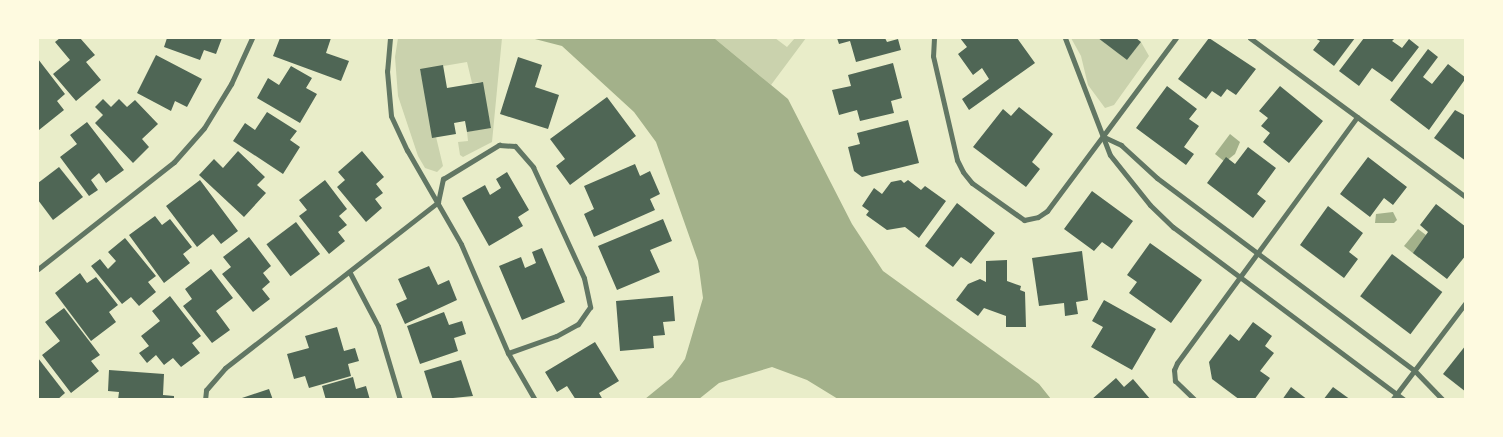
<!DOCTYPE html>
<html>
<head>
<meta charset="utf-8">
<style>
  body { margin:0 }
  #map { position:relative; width:1503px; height:437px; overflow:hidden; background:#e9edc9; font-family:"Public Sans",sans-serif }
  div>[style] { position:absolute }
  .green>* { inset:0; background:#cad2ad }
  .water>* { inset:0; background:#a3b18a }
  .building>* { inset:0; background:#4f6655; transform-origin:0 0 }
  .minor>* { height:5px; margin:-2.5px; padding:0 2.5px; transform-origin:2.5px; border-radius:2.5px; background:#617663 }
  span { translate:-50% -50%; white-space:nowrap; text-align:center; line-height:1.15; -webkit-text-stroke:5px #fefae0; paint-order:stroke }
  .frame { position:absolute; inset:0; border:39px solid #fefae0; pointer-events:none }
</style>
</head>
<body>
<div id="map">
  <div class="green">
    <div style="clip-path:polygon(398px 38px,502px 38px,492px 142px,463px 157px,460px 155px,458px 142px,468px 141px,467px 132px,491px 127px,481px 82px,472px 83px,467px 62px,420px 70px,443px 166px,437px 172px,425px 168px,418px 156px,398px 96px,395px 57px)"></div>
    <div style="clip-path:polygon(714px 38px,775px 38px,787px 47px,795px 38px,806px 38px,771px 85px)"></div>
    <div style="clip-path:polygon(1071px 38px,1098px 38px,1127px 60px,1141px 42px,1149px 56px,1114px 105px,1105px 108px,1088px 85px,1081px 56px)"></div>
  </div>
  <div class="water">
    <div style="clip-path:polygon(474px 38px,714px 38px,788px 99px,852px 224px,883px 271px,1039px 384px,1051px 399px,838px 399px,807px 380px,772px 367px,719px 383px,699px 399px,645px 399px,672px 377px,685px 359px,703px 298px,698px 261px,656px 142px,634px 112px,562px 46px,531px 38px)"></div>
    <div style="clip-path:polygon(1230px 134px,1240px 142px,1235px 154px,1225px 162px,1215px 154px)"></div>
    <div style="clip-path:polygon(1393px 212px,1397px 220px,1394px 223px,1375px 223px,1376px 214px)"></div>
    <div style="clip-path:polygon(1418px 229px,1426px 235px,1419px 258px,1404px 246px)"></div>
  </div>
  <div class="building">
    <div style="clip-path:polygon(60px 38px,80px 38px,95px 55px,86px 62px,101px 80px,76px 101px,53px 74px,70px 60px,55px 42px)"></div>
    <div style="clip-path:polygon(167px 38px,222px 38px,216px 54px,204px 50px,200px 60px,164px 47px)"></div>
    <div style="clip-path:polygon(280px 38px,331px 38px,326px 53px,349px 61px,341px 81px,273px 56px)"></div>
    <div style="clip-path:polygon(837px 38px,885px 38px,887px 42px,898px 39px,901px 50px,856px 62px,850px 41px,839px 44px)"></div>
    <div style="clip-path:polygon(960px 38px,1017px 38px,1035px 63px,969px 110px,962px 99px,989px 79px,982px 68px,973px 75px,958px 54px,967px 47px)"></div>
    <div style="clip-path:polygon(1098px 38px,1136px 38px,1141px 42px,1127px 60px)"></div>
    <div style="clip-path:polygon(1209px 38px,1256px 69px,1236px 95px,1227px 89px,1221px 97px,1212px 91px,1206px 99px,1178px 79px)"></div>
    <div style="clip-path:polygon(1315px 38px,1355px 38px,1334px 66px,1313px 50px,1320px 41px)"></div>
    <div style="clip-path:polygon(1364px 38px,1395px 38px,1392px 41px,1402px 48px,1409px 39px,1419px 47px,1392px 82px,1372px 68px,1359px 86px,1339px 71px)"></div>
    <div style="clip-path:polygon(1428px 49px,1438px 57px,1423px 77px,1432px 84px,1448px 64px,1466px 78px,1429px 130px,1390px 100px)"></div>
    <div style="clip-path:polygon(156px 55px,202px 79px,187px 107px,175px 101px,171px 111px,137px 93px)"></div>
    <div style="clip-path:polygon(518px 57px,542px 65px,535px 87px,559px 95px,548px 129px,500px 114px)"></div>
    <div style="clip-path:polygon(38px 59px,65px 94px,57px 101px,64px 110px,39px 130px)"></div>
    <div style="clip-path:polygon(893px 63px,902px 98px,891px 101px,894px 113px,860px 121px,857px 110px,839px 115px,832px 90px,851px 86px,848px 75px)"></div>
    <div style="clip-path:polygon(443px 65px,447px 88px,483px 82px,491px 128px,467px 132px,465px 121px,454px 123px,456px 134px,432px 138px,420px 69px)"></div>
    <div style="clip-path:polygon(291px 66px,312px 78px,306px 88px,317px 94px,300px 123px,257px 98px,268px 78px,279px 85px)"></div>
    <div style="clip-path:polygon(1167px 86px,1197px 109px,1189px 119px,1199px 126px,1184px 147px,1194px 154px,1186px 165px,1136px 128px)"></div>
    <div style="clip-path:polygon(1280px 86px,1323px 121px,1289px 163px,1263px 142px,1270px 133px,1261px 126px,1268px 118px,1259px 111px)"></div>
    <div style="clip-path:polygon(607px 97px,636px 136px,570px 185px,556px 166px,565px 159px,550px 139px)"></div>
    <div style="clip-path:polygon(103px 99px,111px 107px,119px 99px,127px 107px,135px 100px,158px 124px,142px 139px,149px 147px,133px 163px,95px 123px,103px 115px,95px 107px)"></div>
    <div style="clip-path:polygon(1019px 107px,1053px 134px,1032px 162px,1040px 169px,1026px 187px,973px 147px,1003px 109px,1011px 116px)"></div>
    <div style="clip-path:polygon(1455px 110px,1466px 116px,1466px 161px,1434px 138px)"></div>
    <div style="clip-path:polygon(267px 112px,297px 131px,290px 140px,300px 147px,283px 174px,233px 141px,245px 123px,255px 130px)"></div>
    <div style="clip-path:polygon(908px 120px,919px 163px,862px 177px,854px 171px,848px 147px,860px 144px,857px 133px)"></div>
    <div style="clip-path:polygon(87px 122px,124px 170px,106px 183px,99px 173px,91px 180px,98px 190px,89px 196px,60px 157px,77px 144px,70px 135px)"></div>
    <div style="clip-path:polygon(1248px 147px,1276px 168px,1257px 194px,1266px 201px,1253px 218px,1207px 183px,1226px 157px,1235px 164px)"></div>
    <div style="clip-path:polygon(238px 151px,265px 177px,257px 185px,266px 193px,244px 217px,199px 175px,214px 159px,223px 168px)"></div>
    <div style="clip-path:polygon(362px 151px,384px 177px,376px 184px,383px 193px,375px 199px,382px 208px,366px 222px,337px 187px,345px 180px,338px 172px)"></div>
    <div style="clip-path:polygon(1368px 157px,1407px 187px,1393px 205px,1384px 198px,1370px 217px,1340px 194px)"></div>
    <div style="clip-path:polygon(635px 164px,640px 176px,650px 171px,660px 194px,650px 199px,655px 210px,594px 237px,584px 214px,594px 209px,584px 186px)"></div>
    <div style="clip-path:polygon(59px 167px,83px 197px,53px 220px,38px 200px,38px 183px)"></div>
    <div style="clip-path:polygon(507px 172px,529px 210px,518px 217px,523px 226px,489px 246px,462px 198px,485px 185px,490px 195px,501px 188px,496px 179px)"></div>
    <div style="clip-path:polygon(200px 180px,238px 231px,221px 244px,213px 234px,197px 247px,166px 206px)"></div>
    <div style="clip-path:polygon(325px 180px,347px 209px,339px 216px,347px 225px,338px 232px,345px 241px,329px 254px,299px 216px,307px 210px,299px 200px)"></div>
    <div style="clip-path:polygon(901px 180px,904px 183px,908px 180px,921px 190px,925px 186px,946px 201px,919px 238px,905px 227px,887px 230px,866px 215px,869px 211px,862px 206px,874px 188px,882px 194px,891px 182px)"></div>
    <div style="clip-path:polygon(1092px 191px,1133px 221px,1112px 249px,1102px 242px,1094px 251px,1064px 229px)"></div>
    <div style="clip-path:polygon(957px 203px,995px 233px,971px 264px,961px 257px,953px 267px,925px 246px)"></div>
    <div style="clip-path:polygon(1436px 204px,1466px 227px,1466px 255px,1447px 279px,1413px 253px,1428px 232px,1420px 225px)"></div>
    <div style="clip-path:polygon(1328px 206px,1363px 233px,1349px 252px,1358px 259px,1344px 278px,1300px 245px)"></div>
    <div style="clip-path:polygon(155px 216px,162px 225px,170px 219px,192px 247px,183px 254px,190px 263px,164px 283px,129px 235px)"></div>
    <div style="clip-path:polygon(663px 219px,672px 241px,650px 250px,660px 272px,617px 290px,598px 246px)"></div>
    <div style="left:296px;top:222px;width:40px;height:37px;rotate:53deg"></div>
    <div style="clip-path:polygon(249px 237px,271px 266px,263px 273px,270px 282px,262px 289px,270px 299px,253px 312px,222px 274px,231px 267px,223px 257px)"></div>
    <div style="clip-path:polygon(125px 238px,156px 276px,148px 282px,156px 292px,139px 306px,131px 297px,122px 304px,91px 266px,100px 259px,108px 269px,116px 261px,108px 252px)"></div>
    <div style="clip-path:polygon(1150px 243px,1202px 280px,1171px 323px,1129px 293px,1137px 282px,1127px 275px)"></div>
    <div style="clip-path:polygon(542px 248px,565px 302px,522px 320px,499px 266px,521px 257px,525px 268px,536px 263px,532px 252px)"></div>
    <div style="clip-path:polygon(1082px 251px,1088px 300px,1076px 302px,1078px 314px,1065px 316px,1064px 303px,1039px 306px,1032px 258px)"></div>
    <div style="left:1392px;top:254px;width:63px;height:53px;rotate:37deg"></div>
    <div style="clip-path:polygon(1007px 260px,1007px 281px,1021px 286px,1020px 290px,1025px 292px,1026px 327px,1006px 327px,1006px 316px,984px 308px,978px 316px,956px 300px,968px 284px,980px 279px,986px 282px,986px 261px)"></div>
    <div style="clip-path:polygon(429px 266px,438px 285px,449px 280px,457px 300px,405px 324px,396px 304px,407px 299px,398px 279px)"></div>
    <div style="clip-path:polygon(211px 269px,233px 298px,216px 311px,230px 330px,212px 343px,183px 306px,192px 299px,185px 289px)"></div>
    <div style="clip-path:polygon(80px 273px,87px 283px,96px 277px,118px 305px,109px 312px,116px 322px,91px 341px,55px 293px)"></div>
    <div style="clip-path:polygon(170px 296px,201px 336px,192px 343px,200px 353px,181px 367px,173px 358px,164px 365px,156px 355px,147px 363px,139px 353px,149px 346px,141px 336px,160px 321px,152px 311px)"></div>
    <div style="clip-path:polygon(673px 296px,675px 321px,663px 322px,665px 335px,653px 336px,654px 348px,620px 351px,616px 301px)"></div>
    <div style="clip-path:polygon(1104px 300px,1156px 329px,1132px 370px,1091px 347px,1103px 327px,1092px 321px)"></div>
    <div style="clip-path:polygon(64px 308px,100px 355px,91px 361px,99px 371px,71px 393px,42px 355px,60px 341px,45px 322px)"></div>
    <div style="clip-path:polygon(444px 312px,449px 325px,462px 321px,466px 334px,454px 338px,458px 351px,420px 364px,407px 326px)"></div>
    <div style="clip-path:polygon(1253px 322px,1272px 336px,1265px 346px,1274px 353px,1260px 371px,1270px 378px,1254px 400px,1240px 400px,1212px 379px,1209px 362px,1230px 334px,1239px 341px)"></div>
    <div style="clip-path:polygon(337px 327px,344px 351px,355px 348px,359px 361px,348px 364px,351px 376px,309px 388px,305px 376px,294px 379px,287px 354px,309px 348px,305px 336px)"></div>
    <div style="clip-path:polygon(595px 342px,619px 381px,599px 393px,603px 400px,576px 400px,567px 386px,557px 392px,545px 372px)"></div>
    <div style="clip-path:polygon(1466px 345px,1466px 392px,1443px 374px)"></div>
    <div style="clip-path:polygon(38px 358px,65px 393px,57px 400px,38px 400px)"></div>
    <div style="clip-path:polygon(461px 360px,473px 396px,433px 400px,424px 371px)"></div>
    <div style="clip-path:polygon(109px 370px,164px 374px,163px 395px,174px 396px,174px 400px,118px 400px,119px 392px,108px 391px)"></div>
    <div style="clip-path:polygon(353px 377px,356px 389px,366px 386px,370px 400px,326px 400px,322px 386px)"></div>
    <div style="clip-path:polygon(1116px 378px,1124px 387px,1133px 379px,1151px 400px,1091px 400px)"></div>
    <div style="clip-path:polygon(1291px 387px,1308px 400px,1282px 400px)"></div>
    <div style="clip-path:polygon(1333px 387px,1351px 400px,1323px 400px)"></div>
    <div style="clip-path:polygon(269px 389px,273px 400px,239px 400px,239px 399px)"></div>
  </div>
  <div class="minor">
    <div style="left:390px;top:38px;width:33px;rotate:95deg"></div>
    <div style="left:387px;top:71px;width:45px;rotate:84.9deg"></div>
    <div style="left:391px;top:116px;width:38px;rotate:65deg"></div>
    <div style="left:407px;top:150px;width:108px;rotate:60.1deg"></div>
    <div style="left:461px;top:244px;width:119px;rotate:66.7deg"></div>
    <div style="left:508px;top:353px;width:54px;rotate:60.1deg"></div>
    <div style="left:934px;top:38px;width:18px;rotate:93deg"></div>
    <div style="left:933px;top:56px;width:107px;rotate:77deg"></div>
    <div style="left:957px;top:160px;width:13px;rotate:63deg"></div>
    <div style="left:963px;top:172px;width:14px;rotate:51deg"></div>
    <div style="left:972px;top:183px;width:64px;rotate:35.4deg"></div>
    <div style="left:1024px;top:220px;width:14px;rotate:-12deg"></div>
    <div style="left:1038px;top:217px;width:11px;rotate:-34deg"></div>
    <div style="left:1047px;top:211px;width:216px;rotate:-53.3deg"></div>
    <div style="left:1065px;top:38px;width:125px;rotate:69deg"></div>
    <div style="left:1110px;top:155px;width:64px;rotate:51.3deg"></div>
    <div style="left:1150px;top:205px;width:32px;rotate:44deg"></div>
    <div style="left:1173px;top:227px;width:289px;rotate:36.8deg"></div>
    <div style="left:1250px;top:38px;width:268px;rotate:36.4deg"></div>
    <div style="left:1104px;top:137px;width:19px;rotate:25deg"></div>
    <div style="left:1121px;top:145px;width:49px;rotate:42.5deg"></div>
    <div style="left:1157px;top:178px;width:321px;rotate:36.8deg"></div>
    <div style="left:1414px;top:370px;width:42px;rotate:46deg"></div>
    <div style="left:38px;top:269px;width:173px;rotate:-38.2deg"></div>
    <div style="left:174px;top:162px;width:45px;rotate:-48.6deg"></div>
    <div style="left:204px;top:128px;width:52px;rotate:-58.5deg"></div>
    <div style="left:231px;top:84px;width:51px;rotate:-65.5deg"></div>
    <div style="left:350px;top:273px;width:60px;rotate:62.2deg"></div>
    <div style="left:378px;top:326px;width:77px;rotate:73.4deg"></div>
    <div style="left:205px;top:400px;width:10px;rotate:-84deg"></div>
    <div style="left:206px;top:390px;width:29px;rotate:-49deg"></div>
    <div style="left:225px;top:368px;width:270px;rotate:-37.9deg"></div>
    <div style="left:438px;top:202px;width:24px;rotate:-78deg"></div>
    <div style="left:443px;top:179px;width:66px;rotate:-31.3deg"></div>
    <div style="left:499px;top:145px;width:16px;rotate:4deg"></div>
    <div style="left:515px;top:146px;width:28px;rotate:49deg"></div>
    <div style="left:533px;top:167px;width:122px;rotate:65.3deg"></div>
    <div style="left:584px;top:278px;width:30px;rotate:78deg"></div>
    <div style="left:590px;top:307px;width:21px;rotate:125deg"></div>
    <div style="left:578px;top:324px;width:25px;rotate:151deg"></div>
    <div style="left:556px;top:336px;width:51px;rotate:160.5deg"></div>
    <div style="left:1195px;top:400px;width:28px;rotate:-136deg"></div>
    <div style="left:1175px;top:381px;width:11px;rotate:-95deg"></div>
    <div style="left:1174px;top:370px;width:8px;rotate:-67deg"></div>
    <div style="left:1177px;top:363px;width:305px;rotate:-53.8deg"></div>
    <div style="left:1392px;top:400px;width:123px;rotate:-52.9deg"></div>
  </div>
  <div class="frame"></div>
</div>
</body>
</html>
